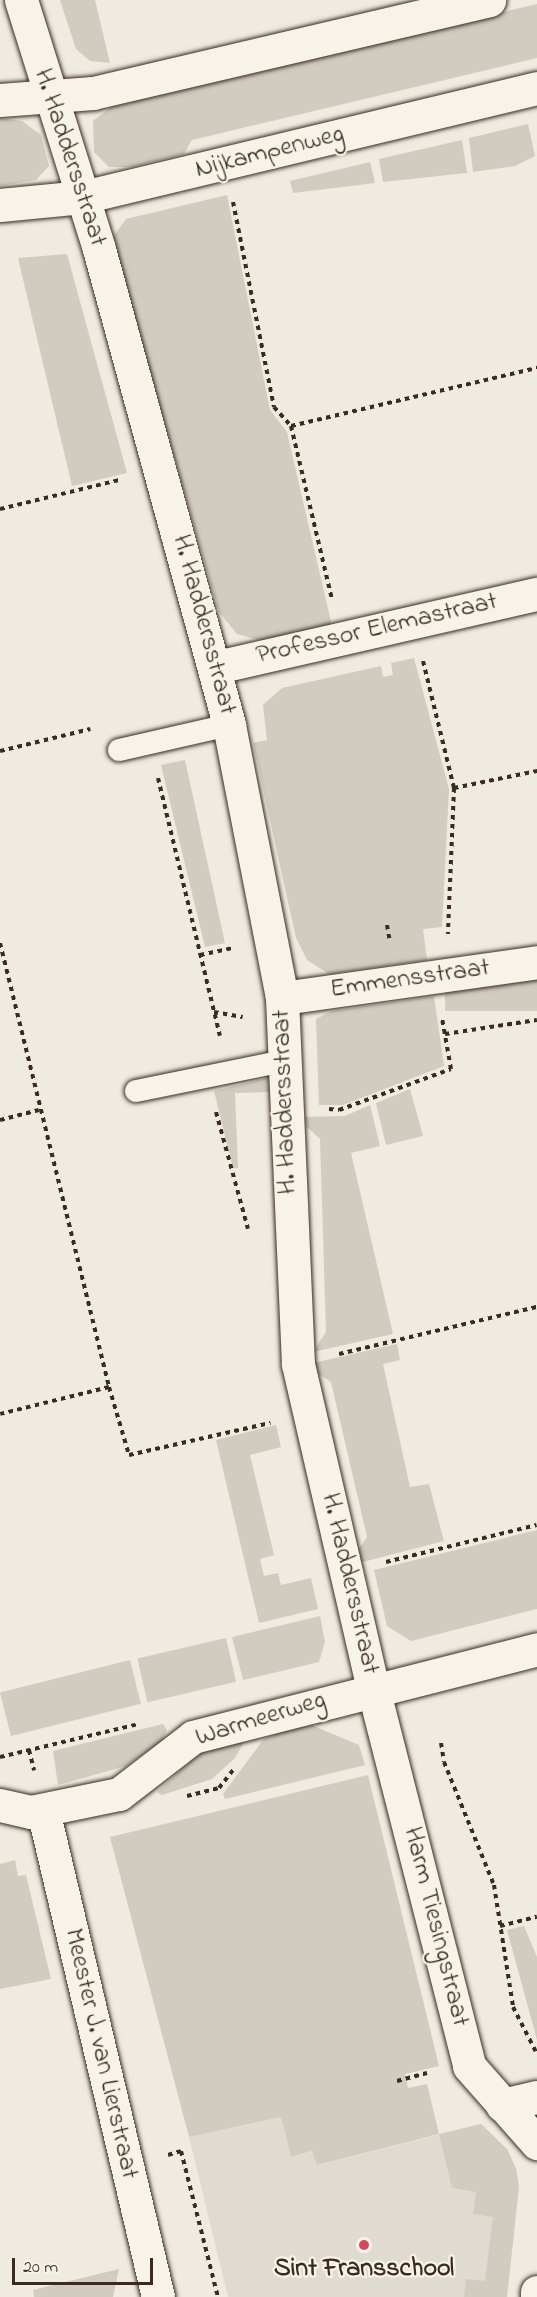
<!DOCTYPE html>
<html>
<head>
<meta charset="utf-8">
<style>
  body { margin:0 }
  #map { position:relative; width:537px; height:2297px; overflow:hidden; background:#efebe0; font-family:"Indie Flower",sans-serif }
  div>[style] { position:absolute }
  .built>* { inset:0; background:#e0dbd0 }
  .green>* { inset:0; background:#d1cbc0; transform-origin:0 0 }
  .path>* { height:4px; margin-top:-2px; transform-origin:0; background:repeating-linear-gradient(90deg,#3b2a1e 0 4.5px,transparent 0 9px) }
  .roads { filter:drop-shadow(0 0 2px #3b2a1e) drop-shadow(0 0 2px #3b2a1e) }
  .service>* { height:22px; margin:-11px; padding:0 11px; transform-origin:11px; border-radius:11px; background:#f7f3e8 }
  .minor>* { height:33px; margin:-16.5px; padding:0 16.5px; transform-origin:16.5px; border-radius:16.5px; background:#f7f3e8 }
  .dots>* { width:16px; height:16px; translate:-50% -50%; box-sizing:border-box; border:3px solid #f7f3e8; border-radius:50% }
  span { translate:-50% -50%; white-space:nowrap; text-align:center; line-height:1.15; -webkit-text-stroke:4.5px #f7f3e8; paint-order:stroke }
  .street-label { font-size:26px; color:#3b2a1e }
  .poi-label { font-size:26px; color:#3b2a1e; font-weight:700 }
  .scale { position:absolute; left:12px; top:2258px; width:141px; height:27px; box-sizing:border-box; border:3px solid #3b2a1e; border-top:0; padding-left:8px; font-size:18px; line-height:21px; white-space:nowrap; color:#3b2a1e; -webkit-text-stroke:4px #f7f3e8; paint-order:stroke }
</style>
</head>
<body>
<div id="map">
  <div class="built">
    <div style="clip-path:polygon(281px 2117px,291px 2157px,313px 2151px,318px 2165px,481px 2124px,507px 2150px,519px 2186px,507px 2297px,228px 2297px,189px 2137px)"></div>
  </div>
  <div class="green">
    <div style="clip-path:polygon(60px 0,95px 0,110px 63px,90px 61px,76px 49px)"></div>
    <div style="clip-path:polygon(537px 4px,537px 58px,192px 140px,184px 154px,131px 167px,109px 167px,94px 152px,93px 121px,115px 104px)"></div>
    <div style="clip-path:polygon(0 118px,22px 121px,41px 135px,49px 166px,36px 180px,0 186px)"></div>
    <div style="clip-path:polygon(528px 124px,535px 156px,515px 166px,473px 172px,469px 138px)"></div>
    <div style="clip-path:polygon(462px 140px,467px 173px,383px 182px,379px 159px)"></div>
    <div style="clip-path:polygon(370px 162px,375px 183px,293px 193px,290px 181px)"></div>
    <div style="clip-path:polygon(227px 195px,270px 410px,287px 432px,332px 626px,262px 641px,237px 634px,219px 612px,112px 238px,126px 219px)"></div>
    <div style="clip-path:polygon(67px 254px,127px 473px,72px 486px,18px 258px)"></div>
    <div style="clip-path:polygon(414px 658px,449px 789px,442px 927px,423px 929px,427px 960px,329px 974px,307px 960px,296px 938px,253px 743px,267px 740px,263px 705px,282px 688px,381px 666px,383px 677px,393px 675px,391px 663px)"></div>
    <div style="clip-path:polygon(185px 760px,225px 943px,205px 947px,161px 765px)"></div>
    <div style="left:537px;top:980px;width:31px;height:92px;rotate:90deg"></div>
    <div style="clip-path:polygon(434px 996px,444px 1066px,343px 1105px,319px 1105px,316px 1019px,332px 1011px)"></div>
    <div style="clip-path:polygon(268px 1078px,270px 1092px,235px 1093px,238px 1168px,233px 1168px,214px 1091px)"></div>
    <div style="clip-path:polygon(410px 1089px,423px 1136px,386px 1145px,376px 1103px)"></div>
    <div style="clip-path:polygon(370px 1105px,380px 1146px,351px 1153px,393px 1334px,313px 1352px,326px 1332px,320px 1139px,306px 1126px,305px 1117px,345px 1116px)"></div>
    <div style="clip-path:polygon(397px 1344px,400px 1360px,383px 1364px,410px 1487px,429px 1484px,444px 1541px,359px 1563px,356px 1553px,367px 1537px,331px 1382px,315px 1372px,313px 1363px)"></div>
    <div style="clip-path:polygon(276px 1425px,281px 1447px,250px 1455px,274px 1555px,260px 1559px,264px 1576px,278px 1573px,281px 1585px,311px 1578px,318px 1609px,259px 1623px,216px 1440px)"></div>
    <div style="clip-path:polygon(537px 1530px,537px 1609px,411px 1641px,387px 1626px,374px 1570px)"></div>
    <div style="clip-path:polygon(320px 1616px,325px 1642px,319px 1662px,243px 1680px,232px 1637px)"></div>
    <div style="left:226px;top:1638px;width:45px;height:91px;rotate:77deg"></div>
    <div style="left:130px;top:1660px;width:45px;height:134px;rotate:76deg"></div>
    <div style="clip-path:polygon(304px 1722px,359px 1745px,365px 1765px,225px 1799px,223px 1794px,263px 1740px)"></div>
    <div style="clip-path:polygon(163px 1724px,167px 1730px,162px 1741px,126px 1766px,58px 1785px,53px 1751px)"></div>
    <div style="clip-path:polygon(249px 1733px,235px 1758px,212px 1779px,162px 1795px,157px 1792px,208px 1745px)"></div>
    <div style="clip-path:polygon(368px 1775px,439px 2066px,405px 2074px,408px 2088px,427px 2084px,439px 2134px,481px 2124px,507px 2149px,516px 2168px,519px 2186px,507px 2297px,464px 2297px,466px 2279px,485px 2281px,493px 2217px,473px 2214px,476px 2192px,452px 2188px,439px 2134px,317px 2165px,312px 2151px,291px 2157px,281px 2117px,189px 2137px,110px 1837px)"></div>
    <div style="clip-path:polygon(15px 1860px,18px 1876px,26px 1875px,51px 1979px,0 1989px,0 1864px)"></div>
    <div style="clip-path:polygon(524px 1926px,537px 1957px,537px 2040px,507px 1930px)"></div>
    <div style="clip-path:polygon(119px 2269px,113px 2297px,34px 2297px,33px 2290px)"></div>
  </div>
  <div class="path">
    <div style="left:233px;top:202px;width:209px;rotate:78.7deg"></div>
    <div style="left:274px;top:407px;width:25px;rotate:48deg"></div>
    <div style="left:291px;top:426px;width:178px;rotate:76.7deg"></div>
    <div style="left:291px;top:426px;width:253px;rotate:-13.3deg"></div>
    <div style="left:0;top:509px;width:122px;rotate:-13.7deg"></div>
    <div style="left:423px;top:661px;width:131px;rotate:76.3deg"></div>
    <div style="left:454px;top:788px;width:146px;rotate:92.4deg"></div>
    <div style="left:0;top:751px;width:93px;rotate:-13.7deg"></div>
    <div style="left:158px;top:778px;width:265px;rotate:76.5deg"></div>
    <div style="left:454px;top:788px;width:85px;rotate:-11.6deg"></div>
    <div style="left:387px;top:925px;width:17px;rotate:80deg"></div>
    <div style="left:0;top:943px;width:457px;rotate:76.2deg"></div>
    <div style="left:109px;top:1387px;width:112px;rotate:166.1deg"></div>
    <div style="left:200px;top:955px;width:33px;rotate:-12deg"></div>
    <div style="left:214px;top:1012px;width:29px;rotate:10deg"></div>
    <div style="left:445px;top:1034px;width:93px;rotate:-8.7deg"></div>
    <div style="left:329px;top:1109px;width:10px;rotate:6deg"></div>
    <div style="left:339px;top:1110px;width:119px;rotate:-20.1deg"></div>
    <div style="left:451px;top:1069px;width:52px;rotate:-100deg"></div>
    <div style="left:216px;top:1112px;width:121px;rotate:74.7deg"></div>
    <div style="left:0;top:1120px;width:40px;rotate:-14.4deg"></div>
    <div style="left:339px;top:1354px;width:204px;rotate:-13.4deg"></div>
    <div style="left:109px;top:1387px;width:71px;rotate:73.6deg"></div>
    <div style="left:129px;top:1455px;width:145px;rotate:-12.8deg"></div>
    <div style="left:386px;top:1562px;width:155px;rotate:-13.8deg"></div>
    <div style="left:441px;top:1743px;width:19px;rotate:81deg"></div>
    <div style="left:444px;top:1762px;width:133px;rotate:67.9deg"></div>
    <div style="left:494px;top:1885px;width:123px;rotate:81.1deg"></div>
    <div style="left:513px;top:2007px;width:53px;rotate:62.9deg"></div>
    <div style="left:29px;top:1750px;width:21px;rotate:76deg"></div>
    <div style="left:0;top:1757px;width:143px;rotate:-13.4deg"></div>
    <div style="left:187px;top:1796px;width:33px;rotate:-14deg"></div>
    <div style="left:219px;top:1788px;width:23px;rotate:-52deg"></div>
    <div style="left:500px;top:1926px;width:38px;rotate:-14deg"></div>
    <div style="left:397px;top:2081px;width:31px;rotate:-15deg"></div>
    <div style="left:168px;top:2155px;width:14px;rotate:-17deg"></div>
    <div style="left:181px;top:2151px;width:151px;rotate:75.8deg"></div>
  </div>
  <div class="roads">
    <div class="service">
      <div style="left:119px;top:750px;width:113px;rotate:-12.8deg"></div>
      <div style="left:136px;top:1091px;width:151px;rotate:-11.5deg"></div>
    </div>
    <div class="minor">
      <div style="left:21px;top:0;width:261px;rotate:72.6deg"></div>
      <div style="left:99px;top:249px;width:493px;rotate:74.7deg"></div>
      <div style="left:229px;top:725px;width:278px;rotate:79deg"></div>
      <div style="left:282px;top:998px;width:366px;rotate:87.5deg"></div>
      <div style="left:298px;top:1364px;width:333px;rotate:77deg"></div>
      <div style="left:373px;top:1688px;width:390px;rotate:75.7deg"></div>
      <div style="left:469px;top:2066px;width:103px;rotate:48.6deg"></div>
      <div style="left:0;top:100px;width:93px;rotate:-4.3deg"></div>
      <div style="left:93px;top:93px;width:407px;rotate:-13.2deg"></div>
      <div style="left:0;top:205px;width:83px;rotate:-5.5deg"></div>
      <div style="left:83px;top:197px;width:467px;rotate:-13.5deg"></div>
      <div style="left:217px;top:667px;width:328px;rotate:-12.9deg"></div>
      <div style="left:282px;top:998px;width:258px;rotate:-8deg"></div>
      <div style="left:0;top:1805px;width:32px;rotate:13deg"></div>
      <div style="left:31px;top:1812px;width:90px;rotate:-11.6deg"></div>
      <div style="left:119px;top:1794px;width:93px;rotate:-37.6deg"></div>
      <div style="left:193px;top:1737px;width:355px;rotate:-14.3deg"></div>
      <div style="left:43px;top:1810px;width:500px;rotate:76.71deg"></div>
      <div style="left:502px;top:2105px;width:36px;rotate:-13deg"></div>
      <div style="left:537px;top:2297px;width:5px;rotate:-90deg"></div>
    </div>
  </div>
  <div class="dots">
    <div style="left:364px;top:2245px;background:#d1495b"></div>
  </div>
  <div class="street-label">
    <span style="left:270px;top:153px;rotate:-14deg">Nijkampenweg</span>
    <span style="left:69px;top:158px;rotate:72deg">H. Haddersstraat</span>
    <span style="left:203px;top:625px;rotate:75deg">H. Haddersstraat</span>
    <span style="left:377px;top:630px;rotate:-13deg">Professor Elemastraat</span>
    <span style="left:410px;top:980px;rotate:-8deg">Emmensstraat</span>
    <span style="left:286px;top:1102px;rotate:-92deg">H. Haddersstraat</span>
    <span style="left:349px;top:1584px;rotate:77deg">H. Haddersstraat</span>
    <span style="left:261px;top:1720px;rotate:-17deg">Warmeerweg</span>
    <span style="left:435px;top:1927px;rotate:76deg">Harm Tiesingstraat</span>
    <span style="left:100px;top:2054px;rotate:77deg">Meester J. van Lierstraat</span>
  </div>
  <div class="poi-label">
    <span style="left:364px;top:2270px">Sint Fransschool</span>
  </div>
  <div class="scale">20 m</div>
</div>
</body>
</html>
